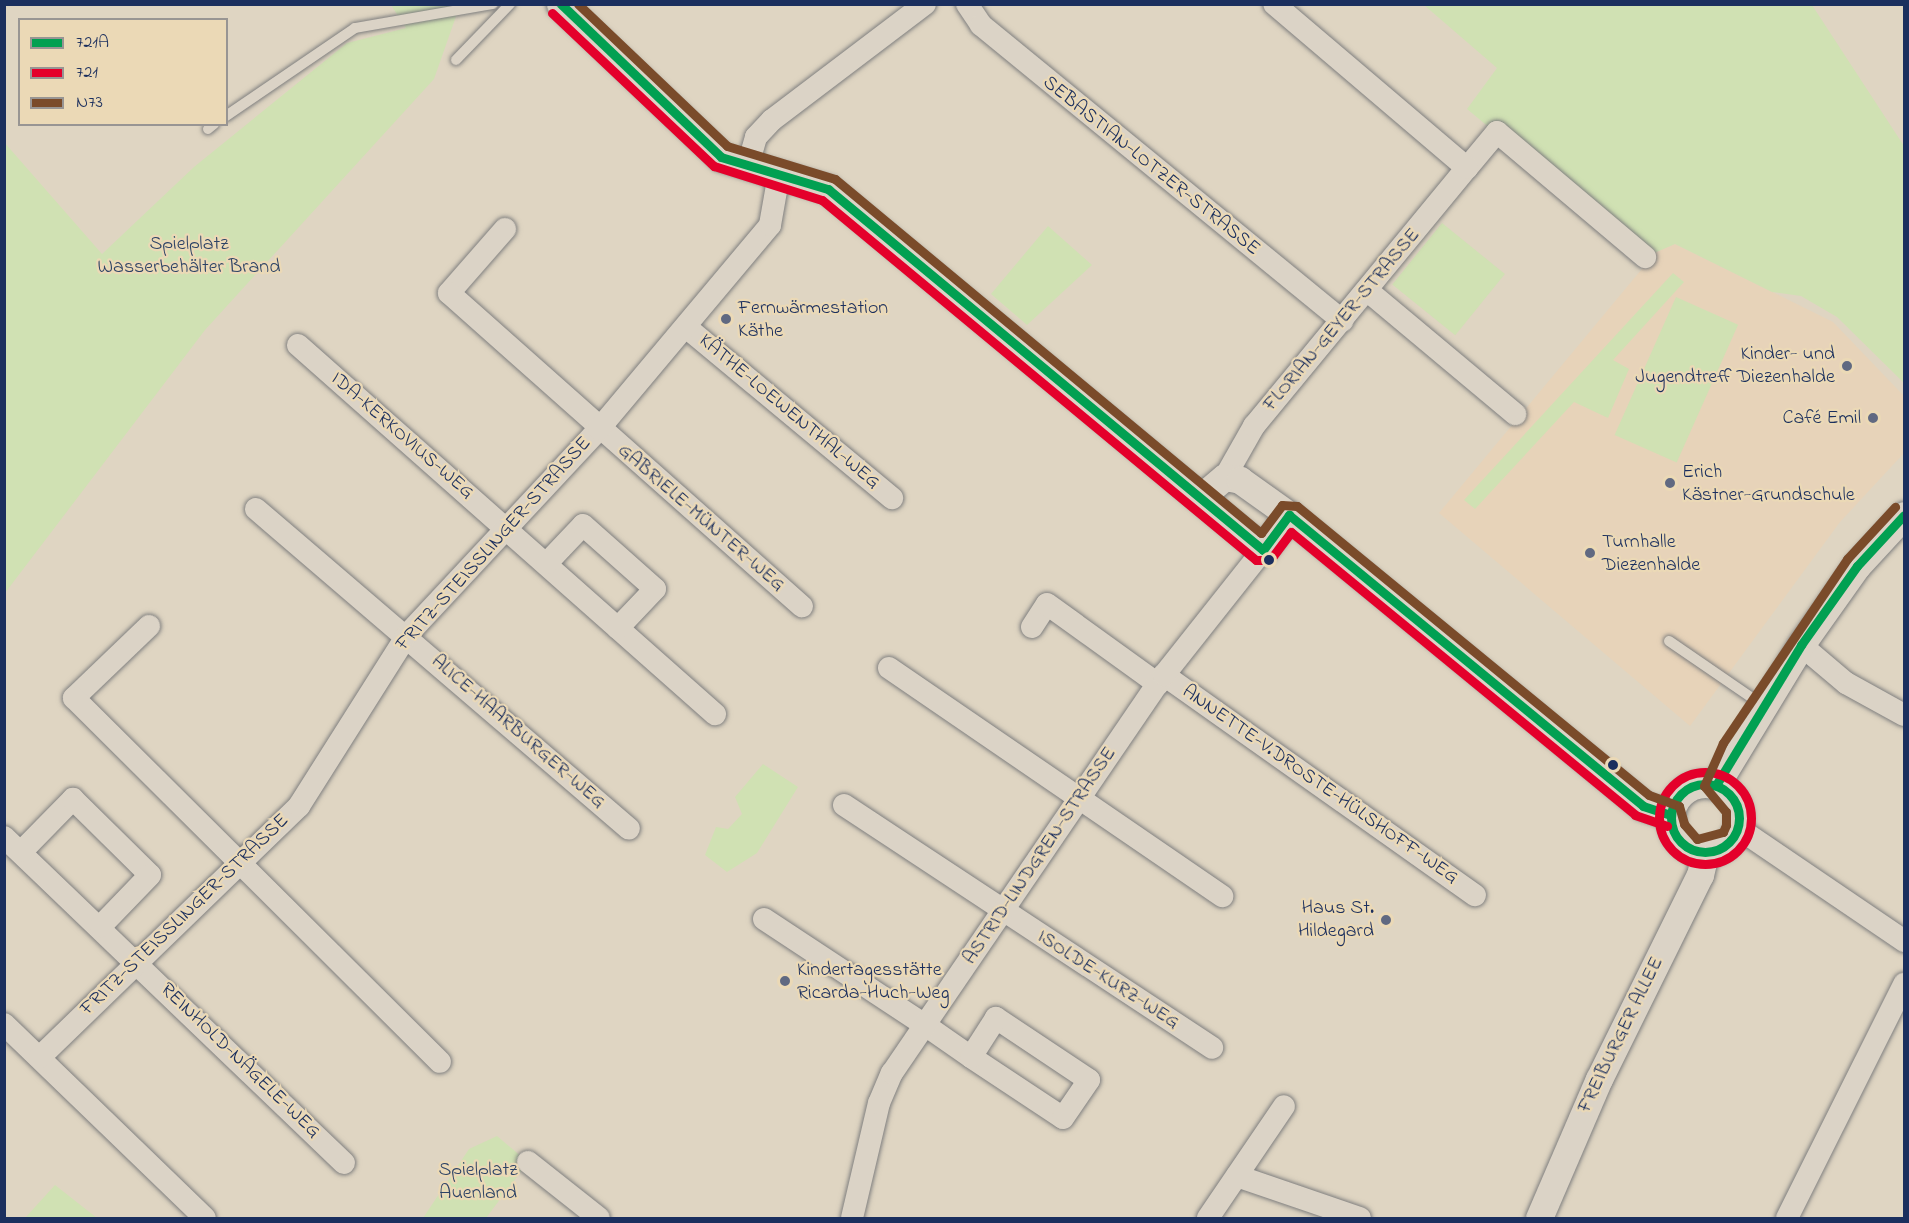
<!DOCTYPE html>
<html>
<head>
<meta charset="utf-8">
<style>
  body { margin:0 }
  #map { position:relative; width:1909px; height:1223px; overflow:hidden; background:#dfd5c2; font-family:"Indie Flower",sans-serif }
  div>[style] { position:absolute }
  .built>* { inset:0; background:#e7d3b9 }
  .green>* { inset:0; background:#d0e1b3; transform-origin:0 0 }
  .roads { filter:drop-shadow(0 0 2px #7f7f7f) drop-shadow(0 0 2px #7f7f7f) }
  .service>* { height:10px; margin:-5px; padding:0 5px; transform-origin:5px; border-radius:5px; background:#dbd3c6 }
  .minor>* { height:22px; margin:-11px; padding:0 11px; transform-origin:11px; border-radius:11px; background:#dbd3c6 }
  .tertiary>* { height:27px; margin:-13.5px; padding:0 13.5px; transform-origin:13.5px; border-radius:13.5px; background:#dbd3c6 }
  .tertiary>.ring { margin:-13.5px; padding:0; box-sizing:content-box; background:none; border:27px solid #dbd3c6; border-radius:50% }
  .bus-1>* { height:9px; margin:-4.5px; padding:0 4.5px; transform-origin:4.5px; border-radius:4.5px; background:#01a052 }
  .bus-1>.ring { margin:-4.5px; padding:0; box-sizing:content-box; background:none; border:9px solid #01a052; border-radius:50% }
  .bus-2>* { height:9px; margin:-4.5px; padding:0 4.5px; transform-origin:4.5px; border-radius:4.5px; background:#e4002b }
  .bus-2>.ring { margin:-4.5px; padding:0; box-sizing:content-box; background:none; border:9px solid #e4002b; border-radius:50% }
  .bus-3>* { height:9px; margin:-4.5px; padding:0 4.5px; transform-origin:4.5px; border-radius:4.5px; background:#7a4b2a }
  .dots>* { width:16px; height:16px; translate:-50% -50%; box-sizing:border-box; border:3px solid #ebd9b6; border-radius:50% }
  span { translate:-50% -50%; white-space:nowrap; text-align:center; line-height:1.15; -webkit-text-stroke:4.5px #ebd9b6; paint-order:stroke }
  .street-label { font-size:20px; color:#1b2f5e }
  .park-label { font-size:20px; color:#2c4265 }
  .poi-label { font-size:20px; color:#1b2f5e }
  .left { translate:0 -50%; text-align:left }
  .right { translate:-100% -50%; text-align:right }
  .frame { position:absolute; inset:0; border:6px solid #1b2f5e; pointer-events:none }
  .legend { position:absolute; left:18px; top:18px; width:210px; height:108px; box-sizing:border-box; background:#ebd9b6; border:2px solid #989593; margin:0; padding:8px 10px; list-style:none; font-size:18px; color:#1b2f5e }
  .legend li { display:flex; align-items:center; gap:12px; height:30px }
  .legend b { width:30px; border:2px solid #989593 }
</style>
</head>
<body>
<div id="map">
  <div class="built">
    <div style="clip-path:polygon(1675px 244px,1833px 322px,1904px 396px,1904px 453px,1840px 522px,1690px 726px,1439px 513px,1656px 252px)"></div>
  </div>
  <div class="green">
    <div style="clip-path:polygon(391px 5px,460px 5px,434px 79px,205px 330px,5px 593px,4px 142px,102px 254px,194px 167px,347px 43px,406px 28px)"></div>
    <div style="clip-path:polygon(1424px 5px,1812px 5px,1904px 146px,1904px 383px,1837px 317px,1801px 296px,1772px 292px,1675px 244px,1645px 257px,1467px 109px,1497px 68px)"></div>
    <div style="left:1442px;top:223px;width:81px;height:79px;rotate:39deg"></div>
    <div style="clip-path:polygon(1048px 226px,1092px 265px,1027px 325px,991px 294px)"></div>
    <div style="clip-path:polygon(1673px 273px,1684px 282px,1613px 360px,1629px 369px,1608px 418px,1574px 402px,1475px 509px,1464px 500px)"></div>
    <div style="left:1676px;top:297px;width:68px;height:151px;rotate:24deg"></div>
    <div style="clip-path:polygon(763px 764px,798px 787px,757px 853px,727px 872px,705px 855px,716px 827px,728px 829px,742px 814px,735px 797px)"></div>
    <div style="clip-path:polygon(497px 1136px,528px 1162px,486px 1218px,423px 1218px,469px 1149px)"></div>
    <div style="clip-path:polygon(55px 1185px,97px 1218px,25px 1218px)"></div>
  </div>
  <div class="roads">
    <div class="service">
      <div style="left:456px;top:60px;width:78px;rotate:-46deg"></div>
      <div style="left:226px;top:116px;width:156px;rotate:-34.3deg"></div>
      <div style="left:355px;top:28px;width:140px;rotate:-9.9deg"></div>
      <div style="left:208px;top:129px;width:8px;rotate:-40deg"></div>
      <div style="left:1669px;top:641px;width:112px;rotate:34.4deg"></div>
    </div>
    <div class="minor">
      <div style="left:967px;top:4px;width:25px;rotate:56deg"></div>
      <div style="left:981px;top:25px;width:467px;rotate:39.3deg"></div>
      <div style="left:748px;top:165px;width:29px;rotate:-74deg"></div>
      <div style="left:756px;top:137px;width:23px;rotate:-47deg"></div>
      <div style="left:772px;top:120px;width:192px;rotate:-37.2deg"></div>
      <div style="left:1467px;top:168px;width:47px;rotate:-50.2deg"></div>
      <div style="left:1497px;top:132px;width:194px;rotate:40.2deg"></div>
      <div style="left:505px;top:229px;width:85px;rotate:131.2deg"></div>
      <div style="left:449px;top:293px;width:472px;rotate:41.6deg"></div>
      <div style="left:1368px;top:291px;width:192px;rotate:39.9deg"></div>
      <div style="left:686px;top:327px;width:268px;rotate:39.7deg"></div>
      <div style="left:298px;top:345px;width:557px;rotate:41.51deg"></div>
      <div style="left:1225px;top:477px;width:59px;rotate:-60.4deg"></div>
      <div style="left:1254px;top:426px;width:335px;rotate:-50.5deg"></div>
      <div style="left:1467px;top:168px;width:253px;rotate:-139.6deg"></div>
      <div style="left:256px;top:509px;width:491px;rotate:40.6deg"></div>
      <div style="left:547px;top:563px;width:52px;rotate:-46.5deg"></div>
      <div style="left:583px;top:525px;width:96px;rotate:41.6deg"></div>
      <div style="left:655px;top:589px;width:54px;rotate:133.5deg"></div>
      <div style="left:149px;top:626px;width:104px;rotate:136.2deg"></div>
      <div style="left:74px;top:698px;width:516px;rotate:44.84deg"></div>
      <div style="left:1032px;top:627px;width:27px;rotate:-57deg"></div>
      <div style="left:1047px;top:604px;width:137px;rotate:35.8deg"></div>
      <div style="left:1801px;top:645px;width:59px;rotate:40.2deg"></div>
      <div style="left:1846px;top:683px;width:66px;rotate:28.9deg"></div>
      <div style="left:889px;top:668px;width:404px;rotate:34.4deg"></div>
      <div style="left:1164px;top:675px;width:381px;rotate:35.3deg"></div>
      <div style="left:844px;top:805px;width:441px;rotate:33.4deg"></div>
      <div style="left:1738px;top:828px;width:201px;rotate:34.2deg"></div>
      <div style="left:4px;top:837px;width:471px;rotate:43.8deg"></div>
      <div style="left:22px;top:851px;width:73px;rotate:-45.6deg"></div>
      <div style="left:73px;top:799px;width:108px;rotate:44.6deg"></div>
      <div style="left:150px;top:875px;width:71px;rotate:133.9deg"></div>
      <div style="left:764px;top:919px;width:193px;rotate:33.4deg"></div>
      <div style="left:925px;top:1025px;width:56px;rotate:34.8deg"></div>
      <div style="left:971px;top:1057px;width:110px;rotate:33.5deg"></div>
      <div style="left:1063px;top:1118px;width:46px;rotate:-55.6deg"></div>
      <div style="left:1089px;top:1080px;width:112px;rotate:-146.3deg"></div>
      <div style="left:996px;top:1018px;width:46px;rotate:122.7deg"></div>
      <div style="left:4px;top:1024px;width:279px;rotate:44deg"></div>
      <div style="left:40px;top:1057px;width:361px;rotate:-44.1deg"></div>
      <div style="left:299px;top:806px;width:202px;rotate:-57.7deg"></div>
      <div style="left:407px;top:635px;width:282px;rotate:-47deg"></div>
      <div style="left:599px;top:429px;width:266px;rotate:-50deg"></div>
      <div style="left:770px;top:225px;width:52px;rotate:-80deg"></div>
      <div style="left:528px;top:1162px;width:90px;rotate:38.3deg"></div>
      <div style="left:1237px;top:1176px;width:130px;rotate:18.9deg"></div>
      <div style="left:852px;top:1218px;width:118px;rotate:-76.8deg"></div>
      <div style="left:879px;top:1103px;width:33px;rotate:-67deg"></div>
      <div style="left:892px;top:1073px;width:482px;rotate:-55.7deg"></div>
      <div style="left:1164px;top:675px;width:159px;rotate:-51.6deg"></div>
      <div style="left:1208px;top:1218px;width:135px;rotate:-55.8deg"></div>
      <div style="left:1787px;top:1218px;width:262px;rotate:-63.4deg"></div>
    </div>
    <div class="tertiary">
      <div style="left:560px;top:4px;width:222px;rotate:43.5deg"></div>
      <div style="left:721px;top:157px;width:112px;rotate:16.7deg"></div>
      <div style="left:828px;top:189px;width:565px;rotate:39.69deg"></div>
      <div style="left:1263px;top:550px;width:44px;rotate:-53.4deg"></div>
      <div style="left:1289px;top:515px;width:458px;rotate:39.4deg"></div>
      <div style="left:1643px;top:806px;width:29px;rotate:18deg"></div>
      <div style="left:1202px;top:496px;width:30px;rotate:-40deg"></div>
      <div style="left:1225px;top:477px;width:15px;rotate:11deg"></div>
      <div style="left:1240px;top:480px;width:60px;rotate:35.5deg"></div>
      <div class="ring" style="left:1671px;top:784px;width:41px;height:41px"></div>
      <div style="left:1716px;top:785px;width:164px;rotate:-58.7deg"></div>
      <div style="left:1801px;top:645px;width:97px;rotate:-54.7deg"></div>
      <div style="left:1857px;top:566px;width:69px;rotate:-47.3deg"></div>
      <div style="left:1539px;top:1218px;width:151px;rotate:-66.7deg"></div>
      <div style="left:1599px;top:1079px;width:228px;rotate:-63.7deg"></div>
      <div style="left:1700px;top:875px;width:23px;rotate:-77deg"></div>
    </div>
  </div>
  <div class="bus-1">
    <div style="left:561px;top:4px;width:221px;rotate:43.7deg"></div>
    <div style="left:721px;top:157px;width:112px;rotate:16.7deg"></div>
    <div style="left:828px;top:189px;width:565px;rotate:39.69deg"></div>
    <div style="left:1263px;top:550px;width:44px;rotate:-53.4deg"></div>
    <div style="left:1289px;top:515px;width:458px;rotate:39.4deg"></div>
    <div style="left:1643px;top:806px;width:29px;rotate:18deg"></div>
    <div class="ring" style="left:1671px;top:784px;width:59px;height:59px"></div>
    <div style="left:1716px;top:785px;width:164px;rotate:-58.7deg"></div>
    <div style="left:1801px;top:645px;width:97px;rotate:-54.7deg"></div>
    <div style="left:1857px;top:566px;width:69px;rotate:-47.3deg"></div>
  </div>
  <div class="bus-2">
    <div style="left:552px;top:13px;width:223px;rotate:43.4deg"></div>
    <div style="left:714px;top:166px;width:113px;rotate:17.5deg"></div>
    <div style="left:822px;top:200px;width:564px;rotate:39.68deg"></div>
    <div style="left:1256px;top:560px;width:14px"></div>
    <div style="left:1270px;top:560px;width:35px;rotate:-53deg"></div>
    <div style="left:1291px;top:532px;width:445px;rotate:39.4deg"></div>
    <div style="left:1635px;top:815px;width:34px;rotate:19deg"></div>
    <div class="ring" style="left:1659px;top:772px;width:83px;height:83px"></div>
  </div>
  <div class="bus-3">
    <div style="left:578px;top:4px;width:206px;rotate:43.6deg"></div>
    <div style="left:727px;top:146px;width:113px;rotate:17deg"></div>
    <div style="left:835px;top:179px;width:554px;rotate:39.73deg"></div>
    <div style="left:1261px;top:533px;width:35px;rotate:-53deg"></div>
    <div style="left:1282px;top:505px;width:15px;rotate:4deg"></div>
    <div style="left:1297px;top:506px;width:455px;rotate:39.4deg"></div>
    <div style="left:1649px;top:795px;width:32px;rotate:20deg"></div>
    <div style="left:1679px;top:806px;width:19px;rotate:74deg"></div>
    <div style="left:1684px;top:824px;width:20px;rotate:49deg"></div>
    <div style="left:1697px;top:839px;width:27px;rotate:-15deg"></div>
    <div style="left:1723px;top:832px;width:8px;rotate:-67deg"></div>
    <div style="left:1726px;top:825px;width:13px;rotate:-90deg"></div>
    <div style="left:1726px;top:812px;width:34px;rotate:-130deg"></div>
    <div style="left:1704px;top:786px;width:47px;rotate:-66.2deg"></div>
    <div style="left:1723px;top:743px;width:222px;rotate:-56deg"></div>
    <div style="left:1847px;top:559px;width:71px;rotate:-47.3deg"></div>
  </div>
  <div class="dots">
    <div style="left:726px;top:319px;background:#606981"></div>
    <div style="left:1847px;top:366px;background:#606981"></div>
    <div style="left:1873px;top:418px;background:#606981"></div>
    <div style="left:1670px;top:483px;background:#606981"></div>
    <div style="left:1590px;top:553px;background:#606981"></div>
    <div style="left:1269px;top:560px;background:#1b2f5e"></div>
    <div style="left:1613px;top:765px;background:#1b2f5e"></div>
    <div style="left:1386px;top:920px;background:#606981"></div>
    <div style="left:785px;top:981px;background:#606981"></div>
  </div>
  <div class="street-label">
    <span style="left:1151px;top:166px;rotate:39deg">SEBASTIAN-LOTZER-STRASSE</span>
    <span style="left:1342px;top:320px;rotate:-50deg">FLORIAN-GEYER-STRASSE</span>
    <span style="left:789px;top:412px;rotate:40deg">KÄTHE-LOEWENTHAL-WEG</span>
    <span style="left:402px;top:436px;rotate:41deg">IDA-KERKOVIUS-WEG</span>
    <span style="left:701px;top:518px;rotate:41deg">GABRIELE-MÜNTER-WEG</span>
    <span style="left:494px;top:544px;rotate:-48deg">FRITZ-STEISSLINGER-STRASSE</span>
    <span style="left:518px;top:732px;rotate:41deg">ALICE-HAARBURGER-WEG</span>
    <span style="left:1320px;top:785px;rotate:35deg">ANNETTE-V.DROSTE-HÜLSHOFF-WEG</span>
    <span style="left:1040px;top:856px;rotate:-56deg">ASTRID-LINDGREN-STRASSE</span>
    <span style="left:185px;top:915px;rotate:-44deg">FRITZ-STEISSLINGER-STRASSE</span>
    <span style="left:1108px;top:980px;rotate:33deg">ISOLDE-KURZ-WEG</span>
    <span style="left:1621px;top:1035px;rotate:-64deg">FREIBURGER ALLEE</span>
    <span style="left:240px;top:1061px;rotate:44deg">REINHOLD-NÄGELE-WEG</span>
  </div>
  <div class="park-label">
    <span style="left:189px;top:256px">Spielplatz<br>Wasserbehälter Brand</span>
    <span style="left:478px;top:1182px">Spielplatz<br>Auenland</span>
  </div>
  <div class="poi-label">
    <span class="left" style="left:738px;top:320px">Fernwärmestation<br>Käthe</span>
    <span class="right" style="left:1835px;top:366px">Kinder- und<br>Jugendtreff Diezenhalde</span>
    <span class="right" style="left:1861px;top:418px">Café Emil</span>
    <span class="left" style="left:1682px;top:484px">Erich<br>Kästner-Grundschule</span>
    <span class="left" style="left:1602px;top:554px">Turnhalle<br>Diezenhalde</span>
    <span class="right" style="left:1374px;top:920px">Haus St.<br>Hildegard</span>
    <span class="left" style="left:797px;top:982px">Kindertagesstätte<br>Ricarda-Huch-Weg</span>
  </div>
  <div class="frame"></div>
  <ul class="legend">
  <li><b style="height:8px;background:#01a052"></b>721A</li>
  <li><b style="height:8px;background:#e4002b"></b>721</li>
  <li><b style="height:8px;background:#7a4b2a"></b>N73</li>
  </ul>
</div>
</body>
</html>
